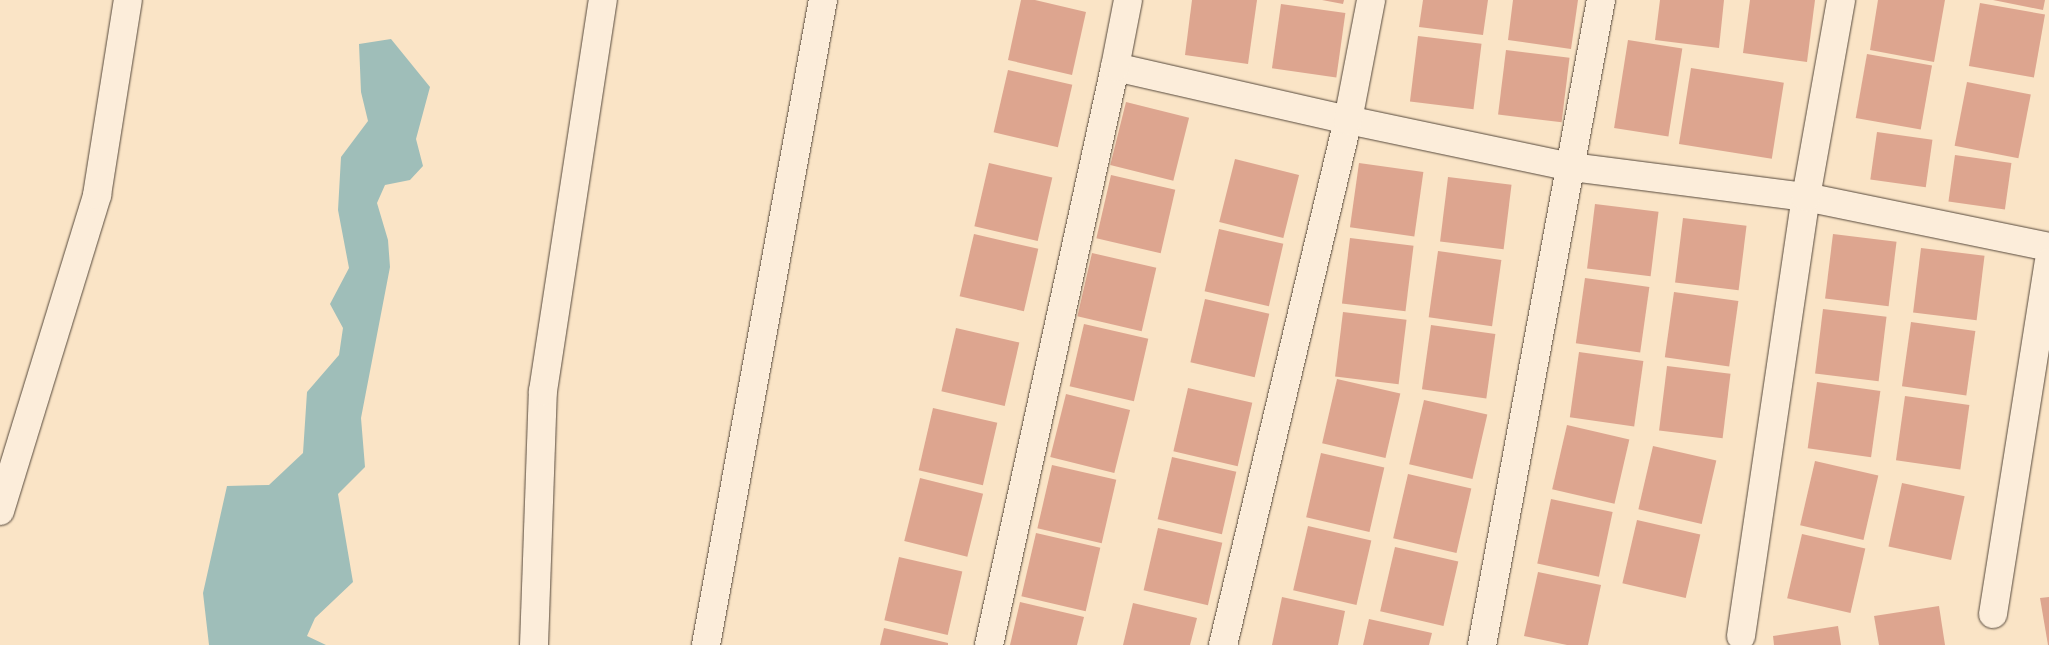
<!DOCTYPE html>
<html>
<head>
<meta charset="utf-8">
<style>
  body { margin:0 }
  #map { position:relative; width:2049px; height:645px; overflow:hidden; background:#fae4c6; font-family:"IM FELL French Canon",serif }
  div>[style] { position:absolute }
  .water>* { inset:0; background:#9fbeb9 }
  .building>* { inset:0; background:#dda58f; transform-origin:0 0 }
  .roads { filter:drop-shadow(0 0 1px #56483b) drop-shadow(0 0 1px #56483b) }
  .minor>* { height:28px; margin:-14px; padding:0 14px; transform-origin:14px; border-radius:14px; background:#fcedda }
  span { translate:-50% -50%; white-space:nowrap; text-align:center; line-height:1.15; -webkit-text-stroke:4px #fcedda; paint-order:stroke }
</style>
</head>
<body>
<div id="map">
  <div class="water">
    <div style="clip-path:polygon(391px 39px,430px 87px,416px 139px,423px 166px,410px 180px,385px 185px,377px 203px,388px 240px,390px 267px,361px 418px,365px 467px,338px 494px,353px 582px,315px 618px,307px 636px,326px 645px,209px 645px,203px 593px,227px 486px,269px 485px,303px 453px,307px 392px,339px 355px,343px 328px,330px 304px,349px 268px,338px 210px,341px 157px,368px 121px,361px 92px,359px 44px)"></div>
  </div>
  <div class="building">
    <div style="clip-path:polygon(1021px 0,1035px 0,1086px 12px,1072px 75px,1008px 60px)"></div>
    <div style="clip-path:polygon(1192px 0,1257px 0,1248px 64px,1185px 55px)"></div>
    <div style="clip-path:polygon(1322px 0,1344px 0,1343px 4px)"></div>
    <div style="clip-path:polygon(1423px 0,1488px 0,1483px 35px,1419px 27px)"></div>
    <div style="clip-path:polygon(1513px 0,1578px 0,1571px 49px,1508px 40px)"></div>
    <div style="clip-path:polygon(1660px 0,1724px 0,1719px 48px,1655px 40px)"></div>
    <div style="clip-path:polygon(1750px 0,1815px 0,1807px 62px,1743px 53px)"></div>
    <div style="clip-path:polygon(1878px 0,1945px 0,1934px 62px,1870px 50px)"></div>
    <div style="clip-path:polygon(1993px 0,2045px 0,2043px 10px)"></div>
    <div style="left:1980px;top:3px;width:66px;height:64px;rotate:10deg"></div>
    <div style="left:1281px;top:4px;width:65px;height:65px;rotate:8deg"></div>
    <div style="left:1418px;top:36px;width:64px;height:66px;rotate:7deg"></div>
    <div style="left:1628px;top:40px;width:55px;height:89px;rotate:9deg"></div>
    <div style="left:1506px;top:50px;width:64px;height:65px;rotate:7deg"></div>
    <div style="left:1867px;top:54px;width:66px;height:65px;rotate:10deg"></div>
    <div style="left:1691px;top:68px;width:94px;height:77px;rotate:9deg"></div>
    <div style="left:1008px;top:70px;width:66px;height:64px;rotate:13deg"></div>
    <div style="left:1967px;top:82px;width:65px;height:65px;rotate:11deg"></div>
    <div style="left:1126px;top:102px;width:65px;height:65px;rotate:14deg"></div>
    <div style="left:1877px;top:132px;width:56px;height:48px;rotate:8deg"></div>
    <div style="left:1955px;top:155px;width:57px;height:47px;rotate:8deg"></div>
    <div style="left:1235px;top:159px;width:66px;height:65px;rotate:14deg"></div>
    <div style="left:989px;top:163px;width:65px;height:65px;rotate:13deg"></div>
    <div style="left:1359px;top:163px;width:65px;height:65px;rotate:8deg"></div>
    <div style="left:1111px;top:175px;width:66px;height:65px;rotate:13deg"></div>
    <div style="left:1448px;top:177px;width:64px;height:65px;rotate:7deg"></div>
    <div style="left:1595px;top:204px;width:64px;height:65px;rotate:7deg"></div>
    <div style="left:1683px;top:218px;width:64px;height:65px;rotate:7deg"></div>
    <div style="left:1219px;top:229px;width:66px;height:64px;rotate:13deg"></div>
    <div style="left:974px;top:234px;width:66px;height:64px;rotate:13deg"></div>
    <div style="left:1833px;top:234px;width:64px;height:65px;rotate:7deg"></div>
    <div style="left:1350px;top:238px;width:64px;height:66px;rotate:7deg"></div>
    <div style="left:1921px;top:248px;width:64px;height:65px;rotate:7deg"></div>
    <div style="left:1438px;top:251px;width:64px;height:67px;rotate:8deg"></div>
    <div style="left:1092px;top:253px;width:66px;height:65px;rotate:13deg"></div>
    <div style="left:1585px;top:278px;width:65px;height:66px;rotate:8deg"></div>
    <div style="left:1674px;top:292px;width:65px;height:66px;rotate:8deg"></div>
    <div style="left:1205px;top:299px;width:66px;height:65px;rotate:13deg"></div>
    <div style="left:1823px;top:309px;width:64px;height:65px;rotate:7deg"></div>
    <div style="left:1343px;top:312px;width:64px;height:65px;rotate:7deg"></div>
    <div style="left:1911px;top:322px;width:65px;height:65px;rotate:8deg"></div>
    <div style="left:1084px;top:324px;width:66px;height:64px;rotate:13deg"></div>
    <div style="left:1431px;top:325px;width:65px;height:65px;rotate:8deg"></div>
    <div style="left:956px;top:328px;width:65px;height:65px;rotate:13deg"></div>
    <div style="left:1579px;top:352px;width:65px;height:66px;rotate:8deg"></div>
    <div style="left:1667px;top:366px;width:64px;height:65px;rotate:7deg"></div>
    <div style="left:1337px;top:379px;width:65px;height:66px;rotate:13deg"></div>
    <div style="left:1817px;top:382px;width:64px;height:67px;rotate:8deg"></div>
    <div style="left:1188px;top:388px;width:66px;height:65px;rotate:13deg"></div>
    <div style="left:1066px;top:394px;width:66px;height:65px;rotate:14deg"></div>
    <div style="left:1905px;top:396px;width:65px;height:65px;rotate:8deg"></div>
    <div style="left:1424px;top:400px;width:65px;height:66px;rotate:13deg"></div>
    <div style="left:933px;top:408px;width:66px;height:64px;rotate:13deg"></div>
    <div style="left:1567px;top:425px;width:64px;height:66px;rotate:13deg"></div>
    <div style="left:1653px;top:446px;width:65px;height:65px;rotate:13deg"></div>
    <div style="left:1321px;top:453px;width:65px;height:66px;rotate:13deg"></div>
    <div style="left:1172px;top:457px;width:66px;height:64px;rotate:13deg"></div>
    <div style="left:1815px;top:461px;width:65px;height:66px;rotate:13deg"></div>
    <div style="left:1052px;top:465px;width:66px;height:65px;rotate:13deg"></div>
    <div style="left:1408px;top:474px;width:65px;height:66px;rotate:13deg"></div>
    <div style="left:920px;top:478px;width:65px;height:65px;rotate:14deg"></div>
    <div style="left:1902px;top:483px;width:64px;height:65px;rotate:12deg"></div>
    <div style="left:1551px;top:499px;width:63px;height:66px;rotate:12deg"></div>
    <div style="left:1637px;top:520px;width:65px;height:65px;rotate:13deg"></div>
    <div style="left:1308px;top:526px;width:65px;height:66px;rotate:13deg"></div>
    <div style="left:1158px;top:528px;width:66px;height:64px;rotate:13deg"></div>
    <div style="left:1036px;top:533px;width:66px;height:65px;rotate:13deg"></div>
    <div style="left:1802px;top:534px;width:65px;height:66px;rotate:13deg"></div>
    <div style="left:1395px;top:547px;width:65px;height:66px;rotate:13deg"></div>
    <div style="left:899px;top:557px;width:65px;height:65px;rotate:13deg"></div>
    <div style="clip-path:polygon(1538px 572px,1601px 585px,1588px 645px,1567px 645px,1524px 636px)"></div>
    <div style="clip-path:polygon(1282px 597px,1345px 611px,1338px 645px,1272px 645px)"></div>
    <div style="clip-path:polygon(2049px 597px,2049px 645px,2048px 645px,2040px 598px)"></div>
    <div style="clip-path:polygon(1020px 602px,1084px 617px,1077px 645px,1010px 645px)"></div>
    <div style="clip-path:polygon(1133px 603px,1197px 618px,1190px 645px,1123px 645px)"></div>
    <div style="clip-path:polygon(1939px 606px,1945px 645px,1879px 645px,1874px 616px)"></div>
    <div style="clip-path:polygon(1369px 619px,1432px 633px,1429px 645px,1363px 645px)"></div>
    <div style="clip-path:polygon(1838px 626px,1841px 645px,1774px 645px,1773px 636px)"></div>
    <div style="clip-path:polygon(884px 628px,948px 643px,948px 645px,880px 645px)"></div>
  </div>
  <div class="roads">
    <div class="minor">
      <div style="left:1115px;top:67px;width:239px;rotate:12.8deg"></div>
      <div style="left:1348px;top:120px;width:228px;rotate:11.9deg"></div>
      <div style="left:1571px;top:167px;width:237px;rotate:7.3deg"></div>
      <div style="left:1806px;top:197px;width:248px;rotate:11.6deg"></div>
      <div style="left:0;top:511px;width:331px;rotate:-72.9deg"></div>
      <div style="left:97px;top:195px;width:197px;rotate:-81deg"></div>
      <div style="left:1993px;top:614px;width:356px;rotate:-81deg"></div>
      <div style="left:1741px;top:636px;width:444px;rotate:-81.6deg"></div>
      <div style="left:1806px;top:197px;width:200px;rotate:-79.9deg"></div>
      <div style="left:534px;top:645px;width:254px;rotate:-88deg"></div>
      <div style="left:543px;top:391px;width:396px;rotate:-81.3deg"></div>
      <div style="left:706px;top:645px;width:656px;rotate:-79.72deg"></div>
      <div style="left:989px;top:645px;width:592px;rotate:-77.7deg"></div>
      <div style="left:1115px;top:67px;width:68px;rotate:-79deg"></div>
      <div style="left:1223px;top:645px;width:540px;rotate:-76.61deg"></div>
      <div style="left:1348px;top:120px;width:122px;rotate:-79.1deg"></div>
      <div style="left:1482px;top:645px;width:656px;rotate:-79.55deg"></div>
    </div>
  </div>
</div>
</body>
</html>
